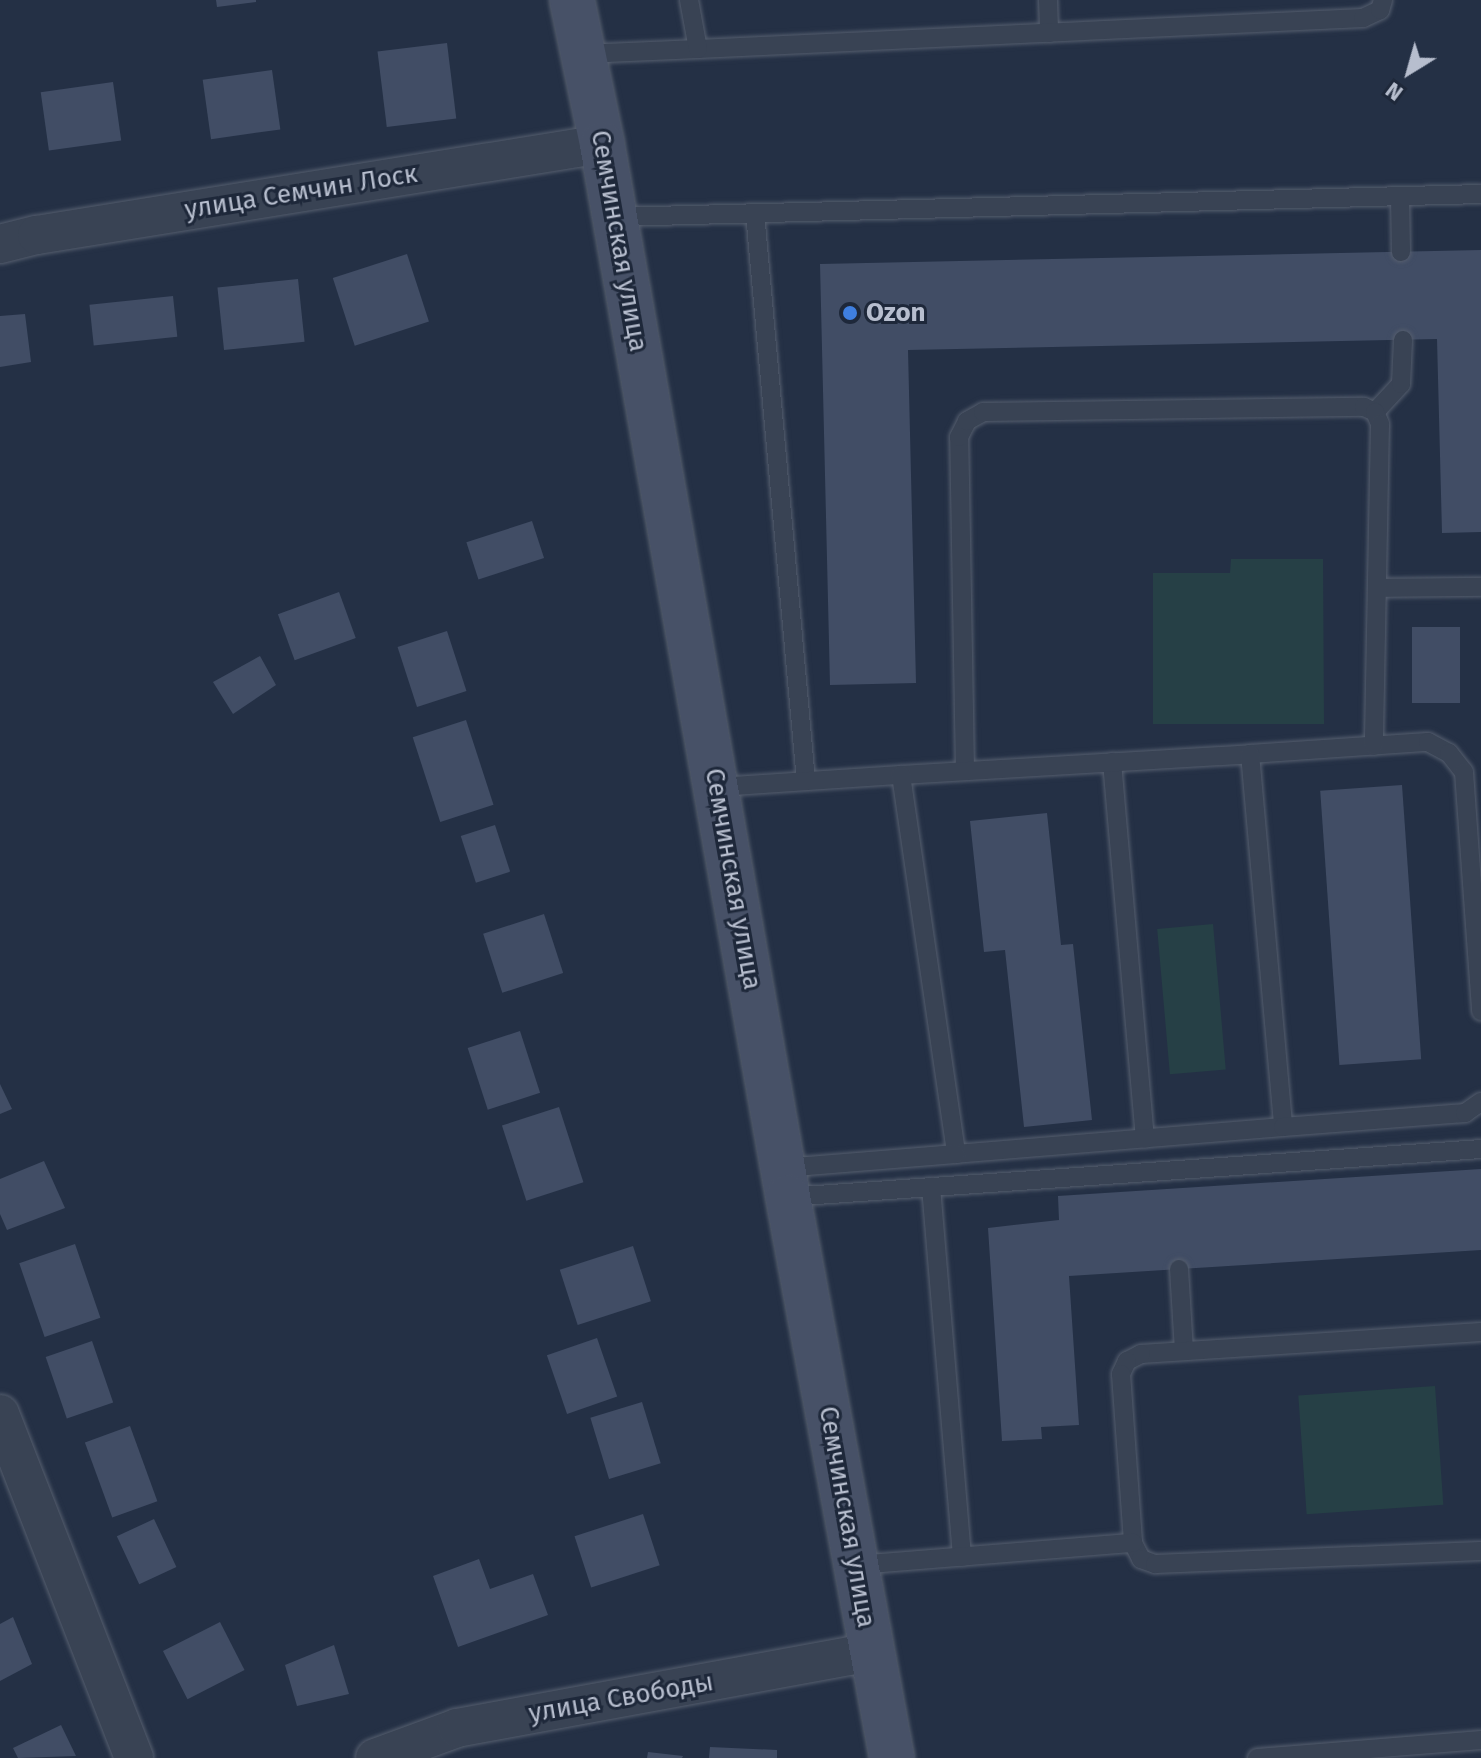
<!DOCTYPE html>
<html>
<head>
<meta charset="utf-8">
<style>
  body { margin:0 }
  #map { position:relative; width:1481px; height:1758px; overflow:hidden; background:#243045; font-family:"Fira Sans",sans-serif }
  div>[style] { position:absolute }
  .green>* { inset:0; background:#264046; transform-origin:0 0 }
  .building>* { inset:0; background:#414d65; transform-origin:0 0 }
  .roads { filter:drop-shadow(0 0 2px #555e6e) drop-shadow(0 0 2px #555e6e) }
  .lane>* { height:18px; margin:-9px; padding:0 9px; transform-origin:9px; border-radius:9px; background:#394354 }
  .street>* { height:38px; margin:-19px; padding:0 19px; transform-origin:19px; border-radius:19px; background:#394354 }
  .secondary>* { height:44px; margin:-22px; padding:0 22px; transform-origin:22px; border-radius:22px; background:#475167 }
  .dots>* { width:22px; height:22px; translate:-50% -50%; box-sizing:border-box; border:4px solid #1e283a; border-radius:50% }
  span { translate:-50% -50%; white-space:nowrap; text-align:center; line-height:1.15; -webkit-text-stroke:6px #1e283a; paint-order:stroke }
  .street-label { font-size:26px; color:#b7bece }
  .poi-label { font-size:26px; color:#b7bece; font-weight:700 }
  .left { translate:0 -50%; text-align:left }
  .north { position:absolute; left:1369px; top:32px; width:80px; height:80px; -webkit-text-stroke:6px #1e283a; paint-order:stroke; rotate:217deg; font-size:22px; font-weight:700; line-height:32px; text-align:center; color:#b7bece }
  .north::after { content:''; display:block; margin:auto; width:28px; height:36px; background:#b7bece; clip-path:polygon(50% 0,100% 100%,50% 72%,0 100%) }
</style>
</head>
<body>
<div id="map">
  <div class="green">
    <div style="clip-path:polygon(1231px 559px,1323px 559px,1324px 724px,1153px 724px,1153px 573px,1230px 573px)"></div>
    <div style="left:1213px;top:924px;width:146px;height:56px;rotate:85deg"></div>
    <div style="left:1435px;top:1386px;width:119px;height:137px;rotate:86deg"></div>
  </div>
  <div class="building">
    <div style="clip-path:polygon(216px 0,256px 0,256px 2px,217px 7px)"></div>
    <div style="left:447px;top:43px;width:76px;height:70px;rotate:83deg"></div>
    <div style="left:272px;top:70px;width:60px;height:70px;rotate:82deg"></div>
    <div style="left:113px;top:82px;width:59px;height:73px;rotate:82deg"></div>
    <div style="clip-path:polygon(1481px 250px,1481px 532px,1442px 533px,1437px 339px,908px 350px,916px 683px,830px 685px,820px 264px)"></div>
    <div style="left:407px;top:254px;width:71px;height:78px;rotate:72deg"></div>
    <div style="left:298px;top:279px;width:63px;height:81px;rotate:84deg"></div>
    <div style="left:173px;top:296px;width:41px;height:84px;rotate:84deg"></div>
    <div style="clip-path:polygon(25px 314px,31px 362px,0 367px,0 316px)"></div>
    <div style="left:532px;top:521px;width:39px;height:69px;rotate:72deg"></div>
    <div style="left:339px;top:592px;width:49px;height:65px;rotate:70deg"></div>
    <div style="left:1412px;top:627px;width:48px;height:76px"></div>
    <div style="left:447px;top:631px;width:63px;height:52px;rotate:72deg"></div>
    <div style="clip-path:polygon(260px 656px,276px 685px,233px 714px,213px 682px)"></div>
    <div style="left:466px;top:720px;width:89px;height:56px;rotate:72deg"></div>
    <div style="left:1402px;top:785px;width:275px;height:82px;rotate:86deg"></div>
    <div style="clip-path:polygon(1047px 813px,1061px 945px,1073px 944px,1092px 1120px,1024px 1127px,1005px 950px,984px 952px,970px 821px)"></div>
    <div style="left:495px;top:825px;width:49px;height:36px;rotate:72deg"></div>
    <div style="left:544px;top:914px;width:62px;height:64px;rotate:72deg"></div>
    <div style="left:520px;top:1031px;width:65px;height:55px;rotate:72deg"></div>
    <div style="clip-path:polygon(0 1084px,12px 1109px,0 1114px)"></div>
    <div style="left:559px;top:1107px;width:79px;height:60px;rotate:72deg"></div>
    <div style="clip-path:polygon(44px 1161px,65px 1208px,7px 1230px,0 1214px,0 1179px)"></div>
    <div style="clip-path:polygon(1481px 1169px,1481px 1250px,1069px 1276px,1079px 1425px,1041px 1427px,1042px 1439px,1002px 1441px,988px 1228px,1059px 1220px,1058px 1196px)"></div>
    <div style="left:75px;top:1244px;width:78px;height:59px;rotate:71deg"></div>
    <div style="left:633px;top:1246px;width:58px;height:77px;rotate:72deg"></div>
    <div style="left:597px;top:1338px;width:62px;height:53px;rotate:71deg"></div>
    <div style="left:92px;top:1341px;width:65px;height:49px;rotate:71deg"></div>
    <div style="left:642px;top:1402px;width:64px;height:54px;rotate:73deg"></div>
    <div style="left:130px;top:1426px;width:80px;height:48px;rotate:70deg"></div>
    <div style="left:643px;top:1514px;width:54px;height:72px;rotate:72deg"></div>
    <div style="left:154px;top:1519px;width:53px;height:41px;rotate:65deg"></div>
    <div style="clip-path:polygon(479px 1559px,490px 1589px,533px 1574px,548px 1615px,458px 1647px,433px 1576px)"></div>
    <div style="clip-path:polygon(13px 1617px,32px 1664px,0 1681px,0 1624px)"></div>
    <div style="left:220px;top:1622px;width:54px;height:64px;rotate:63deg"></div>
    <div style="clip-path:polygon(334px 1645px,349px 1694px,297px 1706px,285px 1665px)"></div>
    <div style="clip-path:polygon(61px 1725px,76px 1756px,18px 1758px,13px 1748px)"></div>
    <div style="clip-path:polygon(710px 1747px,777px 1750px,777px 1758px,709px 1758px)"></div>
    <div style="clip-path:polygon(648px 1752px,683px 1756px,682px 1758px,647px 1758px)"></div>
  </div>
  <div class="roads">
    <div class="lane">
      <div style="left:1048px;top:0;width:33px;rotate:88deg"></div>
      <div style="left:698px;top:49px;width:666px;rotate:-2.67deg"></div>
      <div style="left:1363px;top:18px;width:19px;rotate:-25deg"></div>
      <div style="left:1380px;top:10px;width:10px;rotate:-73deg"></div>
      <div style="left:583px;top:54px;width:115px;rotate:-2.5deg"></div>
      <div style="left:698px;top:49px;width:50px;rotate:-100.4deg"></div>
      <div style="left:1400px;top:196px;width:56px;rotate:89deg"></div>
      <div style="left:755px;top:213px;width:570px;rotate:84.87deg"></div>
      <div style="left:615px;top:217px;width:866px;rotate:-1.52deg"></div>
      <div style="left:1375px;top:412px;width:38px;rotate:-47deg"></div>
      <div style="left:1401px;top:384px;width:44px;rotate:-87.4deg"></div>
      <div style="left:1377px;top:588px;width:104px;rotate:-0.6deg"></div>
      <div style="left:1250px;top:754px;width:178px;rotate:-3.9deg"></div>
      <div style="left:1428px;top:742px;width:24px;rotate:28deg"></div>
      <div style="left:1449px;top:753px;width:24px;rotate:52deg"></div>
      <div style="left:1464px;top:772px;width:240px;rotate:85.9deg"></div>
      <div style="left:1112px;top:762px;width:378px;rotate:85deg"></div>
      <div style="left:965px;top:771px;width:334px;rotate:-91deg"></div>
      <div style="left:959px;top:437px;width:18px;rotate:-63deg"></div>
      <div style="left:967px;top:421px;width:18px;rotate:-29deg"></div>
      <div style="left:983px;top:412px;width:381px;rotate:-0.8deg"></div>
      <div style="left:1364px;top:407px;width:12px;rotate:24deg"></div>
      <div style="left:1375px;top:412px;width:13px;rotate:67deg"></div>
      <div style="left:1380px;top:424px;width:322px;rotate:91.1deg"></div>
      <div style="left:901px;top:775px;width:350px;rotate:-3.4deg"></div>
      <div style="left:1250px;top:754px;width:374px;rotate:84.9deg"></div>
      <div style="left:1283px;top:1127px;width:328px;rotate:175.3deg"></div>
      <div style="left:718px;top:787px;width:183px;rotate:-3.8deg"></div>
      <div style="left:901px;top:775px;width:383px;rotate:81.7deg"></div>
      <div style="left:956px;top:1154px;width:174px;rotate:175.4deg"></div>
      <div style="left:1283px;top:1127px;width:183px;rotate:-4.4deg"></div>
      <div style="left:1465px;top:1113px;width:19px;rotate:-35deg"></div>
      <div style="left:931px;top:1187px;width:371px;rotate:85.2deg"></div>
      <div style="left:788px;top:1197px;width:695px;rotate:-3.96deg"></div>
      <div style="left:1179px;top:1269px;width:82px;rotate:86.5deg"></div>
      <div style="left:1481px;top:1332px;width:341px;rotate:176.3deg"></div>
      <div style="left:1141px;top:1354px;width:16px;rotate:153deg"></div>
      <div style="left:1127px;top:1361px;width:14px;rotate:115deg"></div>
      <div style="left:1121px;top:1374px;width:169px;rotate:85.9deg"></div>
      <div style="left:1133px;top:1543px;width:18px;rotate:63deg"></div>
      <div style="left:1141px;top:1559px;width:15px;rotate:20deg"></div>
      <div style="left:1155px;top:1564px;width:326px;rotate:-2.3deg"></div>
      <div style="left:857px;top:1565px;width:277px;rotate:-4.6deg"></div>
      <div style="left:1257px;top:1758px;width:225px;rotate:-4.6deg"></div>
    </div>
    <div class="street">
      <div style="left:0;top:244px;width:38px;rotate:-14deg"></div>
      <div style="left:37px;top:235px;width:572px;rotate:-9.15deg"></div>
      <div style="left:0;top:1414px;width:369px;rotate:68.7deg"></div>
      <div style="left:375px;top:1758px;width:87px;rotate:-20.1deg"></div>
      <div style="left:457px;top:1728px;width:421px;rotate:-10.4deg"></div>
    </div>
    <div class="secondary">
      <div style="left:572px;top:0;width:147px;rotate:78.2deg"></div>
      <div style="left:602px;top:144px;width:1069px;rotate:79.98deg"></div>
      <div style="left:788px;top:1197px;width:571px;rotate:79.5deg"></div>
    </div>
  </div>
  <div class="dots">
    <div style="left:850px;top:313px;background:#3f7fe0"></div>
  </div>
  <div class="street-label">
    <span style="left:301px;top:192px;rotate:-9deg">улица Семчин Лоск</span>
    <span style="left:619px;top:241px;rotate:80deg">Семчинская улица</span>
    <span style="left:733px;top:879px;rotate:80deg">Семчинская улица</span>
    <span style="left:847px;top:1517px;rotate:80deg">Семчинская улица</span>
    <span style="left:621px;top:1698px;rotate:-10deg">улица Свободы</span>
  </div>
  <div class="poi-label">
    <span class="left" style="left:866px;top:313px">Ozon</span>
  </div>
  <div class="north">N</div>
</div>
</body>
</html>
